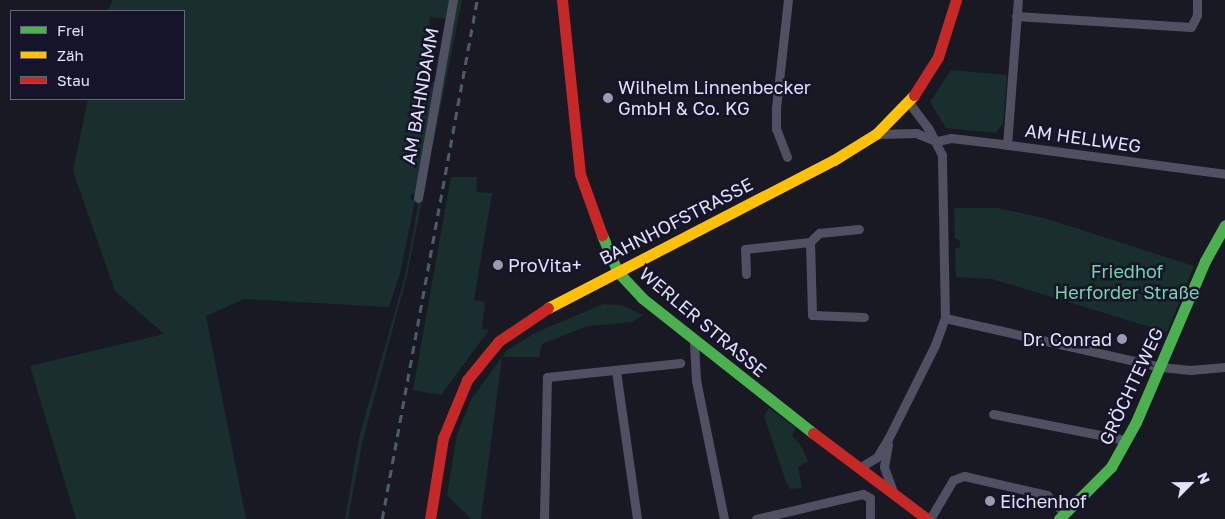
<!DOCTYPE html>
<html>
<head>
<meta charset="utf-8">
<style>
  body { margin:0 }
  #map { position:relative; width:1225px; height:519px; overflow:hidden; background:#191924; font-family:"Golos Text",sans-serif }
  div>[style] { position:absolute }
  .green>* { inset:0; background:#182f2d }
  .street>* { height:9px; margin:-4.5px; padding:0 4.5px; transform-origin:4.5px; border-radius:4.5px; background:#4f5163 }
  .fast>* { height:11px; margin:-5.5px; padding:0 5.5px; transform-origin:5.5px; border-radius:5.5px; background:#4caf50 }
  .slow>* { height:11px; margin:-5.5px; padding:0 5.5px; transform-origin:5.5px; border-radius:5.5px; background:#ffc107 }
  .jam>* { height:11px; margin:-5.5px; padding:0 5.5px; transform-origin:5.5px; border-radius:5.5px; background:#c62828 }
  .rail>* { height:2.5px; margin-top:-1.25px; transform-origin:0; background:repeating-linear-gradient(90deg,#495e68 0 8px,transparent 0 14px) }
  .dots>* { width:14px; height:14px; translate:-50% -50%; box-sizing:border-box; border:2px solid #151429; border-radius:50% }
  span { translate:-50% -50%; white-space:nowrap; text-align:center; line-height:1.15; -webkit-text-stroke:5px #151429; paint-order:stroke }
  .poi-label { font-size:18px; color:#e0e1fb }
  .left { translate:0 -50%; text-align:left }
  .right { translate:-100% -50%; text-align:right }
  .street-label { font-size:18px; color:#e0e1fb }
  .park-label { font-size:18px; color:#74d4ae }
  .legend { position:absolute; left:10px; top:10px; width:175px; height:90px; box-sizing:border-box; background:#151429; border:1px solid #66667d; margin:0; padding:6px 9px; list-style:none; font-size:15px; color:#e0e1fb }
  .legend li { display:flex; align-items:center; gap:10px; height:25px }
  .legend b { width:25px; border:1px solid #66667d }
  .north { position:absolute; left:1165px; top:459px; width:50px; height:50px; -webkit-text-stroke:4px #151429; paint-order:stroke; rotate:67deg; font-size:14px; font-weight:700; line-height:20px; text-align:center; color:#e0e1fb }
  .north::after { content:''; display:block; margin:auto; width:18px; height:22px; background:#e0e1fb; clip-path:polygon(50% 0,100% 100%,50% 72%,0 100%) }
</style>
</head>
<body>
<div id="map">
  <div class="green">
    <div style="clip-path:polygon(113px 0,449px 0,446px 19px,430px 17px,425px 82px,436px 83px,416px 194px,411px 194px,410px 199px,415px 201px,400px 274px,389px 307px,244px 299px,206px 316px,246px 519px,76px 519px,30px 366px,164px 334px,115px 291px,73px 171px,88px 99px,184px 99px,184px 11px,107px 11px)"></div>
    <div style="clip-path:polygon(456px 0,462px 0,407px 276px,363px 439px,348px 519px,345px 519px,359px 438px,405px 276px)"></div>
    <div style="clip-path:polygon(951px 70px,1007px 75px,1003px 123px,996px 133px,946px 128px,930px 102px)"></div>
    <div style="clip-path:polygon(451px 177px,477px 177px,476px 192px,492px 193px,474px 300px,485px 302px,482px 329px,489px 330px,441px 395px,413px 390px)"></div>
    <div style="clip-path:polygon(954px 208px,997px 208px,1044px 218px,1194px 266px,1167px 332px,992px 279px,956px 277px,955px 249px,960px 247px,960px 241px,955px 238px)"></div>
    <div style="clip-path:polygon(603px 304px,621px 305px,643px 315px,632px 322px,588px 326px,542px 344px,539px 357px,502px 357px,481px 519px,471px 519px,447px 495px,457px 434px,472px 398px,507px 350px,537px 332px)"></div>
    <div style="clip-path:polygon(769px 408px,796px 428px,792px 435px,801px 446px,808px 461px,798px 467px,802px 488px,790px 489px,786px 482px,764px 416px)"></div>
  </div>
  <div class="street">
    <div style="left:1016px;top:16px;width:175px;rotate:3.6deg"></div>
    <div style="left:1191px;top:27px;width:13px;rotate:-63deg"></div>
    <div style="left:1197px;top:15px;width:15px;rotate:-90deg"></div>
    <div style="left:876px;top:134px;width:40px;rotate:-1.4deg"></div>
    <div style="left:916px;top:133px;width:22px;rotate:22deg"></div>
    <div style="left:937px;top:141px;width:14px;rotate:-12deg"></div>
    <div style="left:951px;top:138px;width:43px;rotate:6.6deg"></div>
    <div style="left:994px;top:143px;width:233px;rotate:7.6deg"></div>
    <div style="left:1007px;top:145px;width:145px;rotate:-85.7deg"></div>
    <div style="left:787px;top:157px;width:30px;rotate:-111deg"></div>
    <div style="left:776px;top:129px;width:21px;rotate:-90deg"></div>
    <div style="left:776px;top:108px;width:109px;rotate:-83.7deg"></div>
    <div style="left:418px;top:198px;width:201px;rotate:-80deg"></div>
    <div style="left:810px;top:242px;width:73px;rotate:88.4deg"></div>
    <div style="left:812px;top:315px;width:52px;rotate:2.2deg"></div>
    <div style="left:810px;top:242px;width:13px;rotate:-45deg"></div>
    <div style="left:819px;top:233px;width:40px;rotate:-5.7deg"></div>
    <div style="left:746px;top:274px;width:25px;rotate:-92deg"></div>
    <div style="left:745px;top:249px;width:65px;rotate:-6.1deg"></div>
    <div style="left:945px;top:318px;width:221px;rotate:12.8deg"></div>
    <div style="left:1161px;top:367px;width:29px;rotate:6deg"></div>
    <div style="left:1190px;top:370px;width:35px;rotate:-5deg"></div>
    <div style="left:694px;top:342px;width:38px;rotate:87deg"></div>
    <div style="left:696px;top:380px;width:142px;rotate:78.6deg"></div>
    <div style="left:616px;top:371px;width:149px;rotate:81.9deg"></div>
    <div style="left:993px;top:414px;width:135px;rotate:11.1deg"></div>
    <div style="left:888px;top:444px;width:23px;rotate:100deg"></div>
    <div style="left:884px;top:467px;width:27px;rotate:70deg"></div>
    <div style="left:859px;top:468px;width:21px;rotate:-31deg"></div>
    <div style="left:877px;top:457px;width:21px;rotate:-59deg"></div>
    <div style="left:888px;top:439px;width:105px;rotate:-63.4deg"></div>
    <div style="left:935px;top:345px;width:29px;rotate:-70deg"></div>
    <div style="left:945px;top:318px;width:163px;rotate:-91.1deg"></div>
    <div style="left:942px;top:155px;width:30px;rotate:-117deg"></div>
    <div style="left:928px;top:128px;width:31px;rotate:-127deg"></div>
    <div style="left:544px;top:519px;width:142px;rotate:-88.8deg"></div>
    <div style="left:547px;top:377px;width:134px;rotate:-6deg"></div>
    <div style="left:756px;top:519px;width:110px;rotate:-13.2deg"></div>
    <div style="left:863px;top:494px;width:8px;rotate:30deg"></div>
    <div style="left:870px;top:498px;width:21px;rotate:90deg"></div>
    <div style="left:930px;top:519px;width:45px;rotate:-59.5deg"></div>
    <div style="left:953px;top:480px;width:12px;rotate:-20deg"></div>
    <div style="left:964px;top:476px;width:85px;rotate:12.9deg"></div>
    <div style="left:1047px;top:495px;width:26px;rotate:47deg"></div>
  </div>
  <div class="fast">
    <div style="left:602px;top:235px;width:39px;rotate:67deg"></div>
    <div style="left:617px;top:271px;width:37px;rotate:47deg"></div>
    <div style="left:642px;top:298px;width:218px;rotate:38.3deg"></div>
    <div style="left:1059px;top:519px;width:74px;rotate:-45deg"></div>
    <div style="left:1111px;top:467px;width:51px;rotate:-60.9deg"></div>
    <div style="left:1136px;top:422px;width:175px;rotate:-66.8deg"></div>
    <div style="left:1205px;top:261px;width:41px;rotate:-60.9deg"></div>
  </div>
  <div class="slow">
    <div style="left:548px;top:308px;width:322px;rotate:-27.4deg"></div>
    <div style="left:834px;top:160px;width:49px;rotate:-31.8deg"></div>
    <div style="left:876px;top:134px;width:54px;rotate:-45.7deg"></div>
  </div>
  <div class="jam">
    <div style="left:562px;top:0;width:175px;rotate:84.1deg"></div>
    <div style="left:580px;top:174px;width:65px;rotate:70.2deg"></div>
    <div style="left:914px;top:95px;width:45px;rotate:-57.7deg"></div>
    <div style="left:938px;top:57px;width:60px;rotate:-72.5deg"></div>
    <div style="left:813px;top:433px;width:143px;rotate:37deg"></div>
    <div style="left:430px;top:519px;width:82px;rotate:-80.9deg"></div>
    <div style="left:443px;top:438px;width:63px;rotate:-67.5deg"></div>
    <div style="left:467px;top:380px;width:50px;rotate:-50.6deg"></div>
    <div style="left:499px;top:341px;width:59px;rotate:-34deg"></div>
  </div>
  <div class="rail">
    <div style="left:382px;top:519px;width:528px;rotate:-79.63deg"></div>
  </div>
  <div class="dots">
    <div style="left:608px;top:98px;background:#9a9bb0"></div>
    <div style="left:498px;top:265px;background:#9a9bb0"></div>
    <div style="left:1122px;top:339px;background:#9a9bb0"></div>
    <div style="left:990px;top:501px;background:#9a9bb0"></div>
  </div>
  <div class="poi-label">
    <span class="left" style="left:618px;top:98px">Wilhelm Linnenbecker<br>GmbH &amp; Co. KG</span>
    <span class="left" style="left:508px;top:265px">ProVita+</span>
    <span class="right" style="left:1112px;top:339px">Dr. Conrad</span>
    <span class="left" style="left:1000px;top:501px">Eichenhof</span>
  </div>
  <div class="street-label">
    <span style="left:420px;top:96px;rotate:-80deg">AM BAHNDAMM</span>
    <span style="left:1083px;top:138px;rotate:8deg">AM HELLWEG</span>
    <span style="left:676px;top:221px;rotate:-27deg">BAHNHOFSTRASSE</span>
    <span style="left:703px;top:322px;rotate:40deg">WERLER STRASSE</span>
    <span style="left:1131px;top:386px;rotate:-65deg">GRÖCHTEWEG</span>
  </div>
  <div class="park-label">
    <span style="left:1127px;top:282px">Friedhof<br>Herforder Straße</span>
  </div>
  <ul class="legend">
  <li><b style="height:6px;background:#4caf50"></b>Frei</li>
  <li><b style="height:6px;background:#ffc107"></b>Zäh</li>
  <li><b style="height:6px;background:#c62828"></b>Stau</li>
  </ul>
  <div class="north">N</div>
</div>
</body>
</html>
